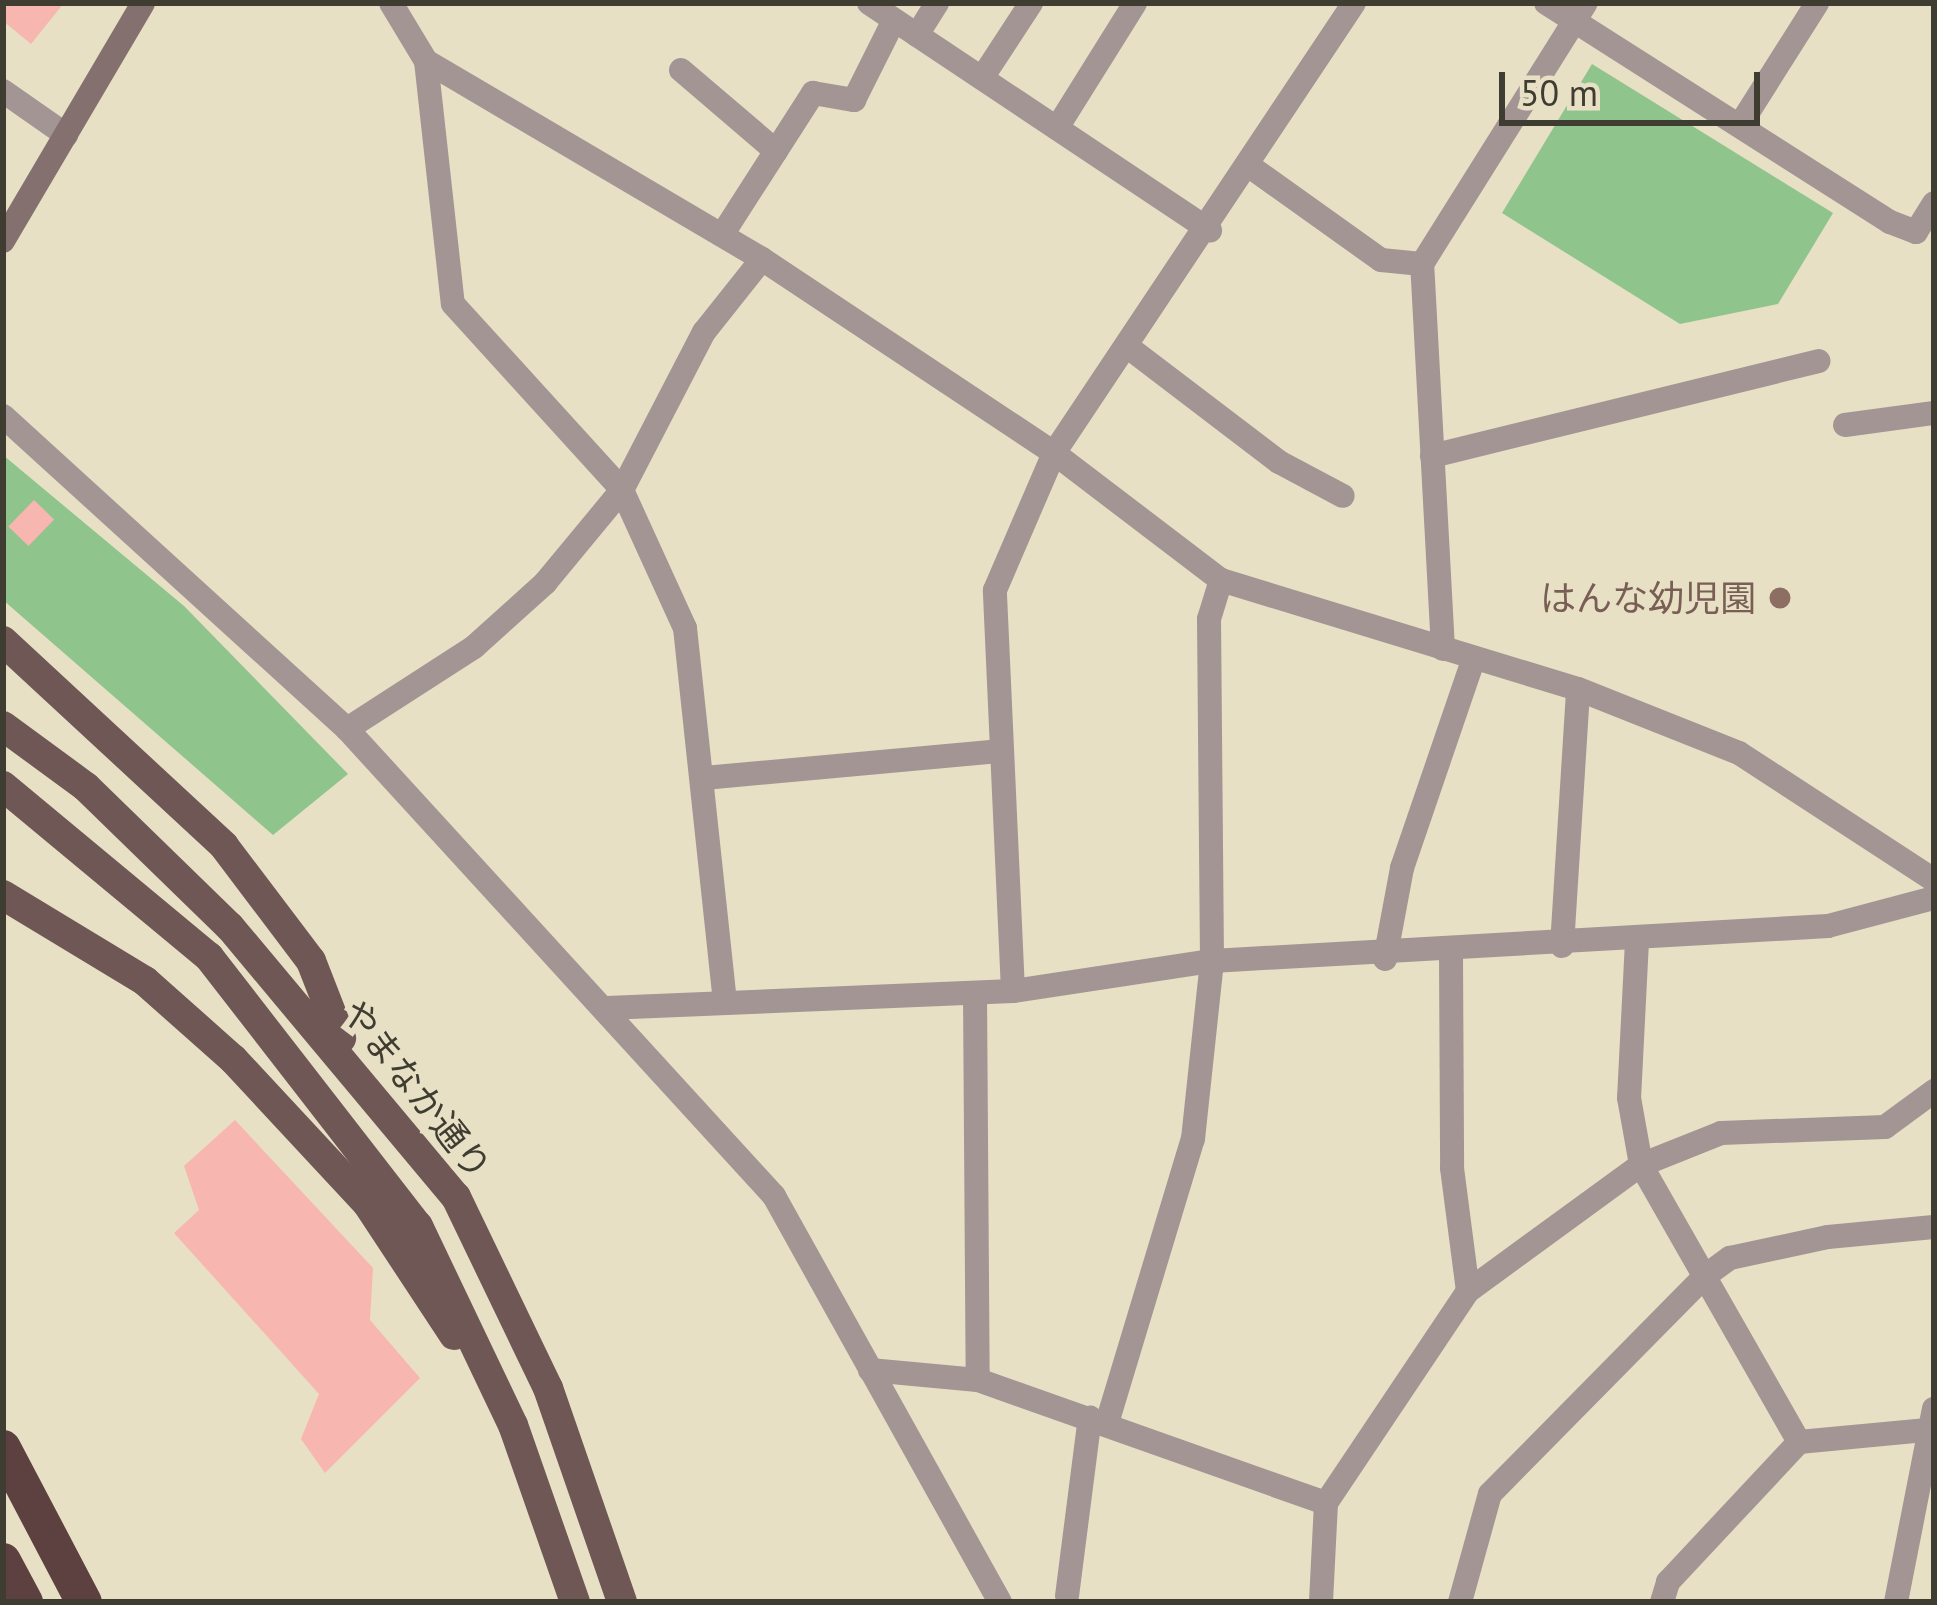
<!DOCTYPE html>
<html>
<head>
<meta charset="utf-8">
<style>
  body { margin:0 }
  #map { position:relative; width:1937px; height:1605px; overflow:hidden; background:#e7e0c5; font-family:"PT Sans","Noto Sans JP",sans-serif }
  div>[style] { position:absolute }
  .green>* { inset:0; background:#90c48d }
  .building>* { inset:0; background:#f8b6b0; transform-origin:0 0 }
  .minor>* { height:24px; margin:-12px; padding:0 12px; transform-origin:12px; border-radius:12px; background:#a39594 }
  .tertiary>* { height:24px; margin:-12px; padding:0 12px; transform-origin:12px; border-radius:12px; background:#a39594 }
  .secondary>* { height:24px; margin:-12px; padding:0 12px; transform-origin:12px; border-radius:12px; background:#84716f }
  .primary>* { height:30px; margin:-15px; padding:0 15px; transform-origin:15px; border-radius:15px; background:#6f5755 }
  .motorway>* { height:36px; margin:-18px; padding:0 18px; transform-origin:18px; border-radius:18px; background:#5c4140 }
  .dots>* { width:33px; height:33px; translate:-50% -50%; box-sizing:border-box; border:6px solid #e7e0c5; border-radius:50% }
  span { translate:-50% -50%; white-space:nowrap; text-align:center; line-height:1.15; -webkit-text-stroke:12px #e7e0c5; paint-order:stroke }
  .education-label { font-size:36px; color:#785e54 }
  .right { translate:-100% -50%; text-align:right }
  .street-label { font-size:36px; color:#3f3c31 }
  .frame { position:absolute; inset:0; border:6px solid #3f3c31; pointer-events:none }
  .scale { position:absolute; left:1499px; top:72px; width:261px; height:54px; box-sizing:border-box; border:6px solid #3f3c31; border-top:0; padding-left:15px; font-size:36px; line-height:42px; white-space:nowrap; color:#3f3c31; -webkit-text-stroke:9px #e7e0c5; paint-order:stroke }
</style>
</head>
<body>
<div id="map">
  <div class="green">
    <div style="clip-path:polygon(1592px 64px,1833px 213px,1778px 304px,1680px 324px,1502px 213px)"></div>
    <div style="clip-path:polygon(3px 455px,184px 606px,348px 774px,273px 835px,3px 600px)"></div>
  </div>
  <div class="building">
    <div style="clip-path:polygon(3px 3px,64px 3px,31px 44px,3px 21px)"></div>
    <div style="left:34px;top:500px;width:28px;height:37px;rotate:44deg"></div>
    <div style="clip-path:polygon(235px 1120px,373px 1268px,370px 1320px,420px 1378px,325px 1473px,301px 1439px,319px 1394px,174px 1233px,199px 1210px,184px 1166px)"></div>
  </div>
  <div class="minor">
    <div style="left:869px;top:3px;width:410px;rotate:33.7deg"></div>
    <div style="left:1546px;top:3px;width:408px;rotate:32.5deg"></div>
    <div style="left:1890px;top:222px;width:28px;rotate:21deg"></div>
    <div style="left:1916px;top:232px;width:34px;rotate:-58deg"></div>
    <div style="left:917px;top:35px;width:38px;rotate:-58deg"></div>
    <div style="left:426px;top:61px;width:244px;rotate:83.7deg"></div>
    <div style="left:453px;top:304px;width:251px;rotate:47.7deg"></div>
    <div style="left:622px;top:490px;width:152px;rotate:65.5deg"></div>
    <div style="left:685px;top:628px;width:377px;rotate:83.9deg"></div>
    <div style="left:681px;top:70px;width:125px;rotate:40.5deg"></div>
    <div style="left:982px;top:78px;width:90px;rotate:-56.8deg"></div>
    <div style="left:3px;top:91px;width:77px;rotate:34.9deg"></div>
    <div style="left:1740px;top:125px;width:144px;rotate:-57.7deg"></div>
    <div style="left:1057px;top:128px;width:147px;rotate:-58deg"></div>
    <div style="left:1252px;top:168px;width:158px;rotate:35.5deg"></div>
    <div style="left:1381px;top:260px;width:41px;rotate:5.6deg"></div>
    <div style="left:722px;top:235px;width:169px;rotate:-57.3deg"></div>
    <div style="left:813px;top:93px;width:42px;rotate:9.7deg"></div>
    <div style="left:854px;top:100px;width:89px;rotate:-63.4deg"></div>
    <div style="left:1128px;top:347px;width:190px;rotate:37.3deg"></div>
    <div style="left:1279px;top:462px;width:72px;rotate:28deg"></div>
    <div style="left:1845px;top:425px;width:90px;rotate:-7.7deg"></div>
    <div style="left:1432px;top:456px;width:398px;rotate:-13.8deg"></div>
    <div style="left:1443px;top:649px;width:386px;rotate:-93.1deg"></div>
    <div style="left:1422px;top:264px;width:308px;rotate:-57.9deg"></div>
    <div style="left:347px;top:729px;width:151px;rotate:-32.8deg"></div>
    <div style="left:474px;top:647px;width:96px;rotate:-42deg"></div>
    <div style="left:545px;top:583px;width:121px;rotate:-50.4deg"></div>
    <div style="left:622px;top:490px;width:178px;rotate:-62.6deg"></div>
    <div style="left:704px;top:332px;width:93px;rotate:-51.5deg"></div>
    <div style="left:704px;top:778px;width:296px;rotate:-5.2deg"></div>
    <div style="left:1637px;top:941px;width:157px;rotate:92.9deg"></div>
    <div style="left:1629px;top:1098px;width:68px;rotate:79.8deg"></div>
    <div style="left:1641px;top:1165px;width:319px;rotate:60.3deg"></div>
    <div style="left:1562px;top:946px;width:257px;rotate:-86.4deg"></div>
    <div style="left:1451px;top:954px;width:214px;rotate:89.7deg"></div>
    <div style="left:1452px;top:1168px;width:124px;rotate:82.6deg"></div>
    <div style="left:1385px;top:959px;width:93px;rotate:-79.4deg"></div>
    <div style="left:1402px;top:868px;width:222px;rotate:-71.1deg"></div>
    <div style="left:1013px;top:991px;width:401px;rotate:-92.6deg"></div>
    <div style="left:995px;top:590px;width:149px;rotate:-66.7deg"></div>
    <div style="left:1054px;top:453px;width:541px;rotate:-56.31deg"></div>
    <div style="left:975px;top:993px;width:387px;rotate:89.6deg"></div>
    <div style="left:607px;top:1008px;width:406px;rotate:-2.4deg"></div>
    <div style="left:1013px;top:991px;width:201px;rotate:-8.6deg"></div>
    <div style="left:1212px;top:961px;width:617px;rotate:-3.25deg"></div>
    <div style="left:1828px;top:926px;width:110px;rotate:-14.8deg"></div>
    <div style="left:870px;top:1370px;width:108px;rotate:5.3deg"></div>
    <div style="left:978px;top:1380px;width:369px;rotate:19.5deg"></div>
    <div style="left:1326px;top:1503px;width:99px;rotate:92.9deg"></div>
    <div style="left:1107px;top:1423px;width:297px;rotate:-73.2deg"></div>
    <div style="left:1193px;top:1139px;width:179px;rotate:-83.9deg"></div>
    <div style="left:1212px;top:961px;width:342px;rotate:-90.5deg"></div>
    <div style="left:1209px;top:619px;width:41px;rotate:-72.9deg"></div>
    <div style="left:1326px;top:1503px;width:255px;rotate:-56.2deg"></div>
    <div style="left:1468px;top:1291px;width:214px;rotate:-36.1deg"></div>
    <div style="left:1641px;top:1165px;width:86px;rotate:-21.8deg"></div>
    <div style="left:1721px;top:1133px;width:164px;rotate:-2.1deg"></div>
    <div style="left:1885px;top:1127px;width:61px;rotate:-36.3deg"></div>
    <div style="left:1067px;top:1596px;width:180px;rotate:-82.7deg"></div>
    <div style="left:1460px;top:1602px;width:112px;rotate:-74.5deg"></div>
    <div style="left:1490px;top:1494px;width:306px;rotate:-45.4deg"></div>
    <div style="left:1705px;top:1276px;width:31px;rotate:-36deg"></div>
    <div style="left:1730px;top:1258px;width:100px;rotate:-12.1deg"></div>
    <div style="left:1828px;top:1237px;width:106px;rotate:-5.4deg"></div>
    <div style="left:1662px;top:1602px;width:21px;rotate:-73deg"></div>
    <div style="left:1668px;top:1582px;width:192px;rotate:-46.9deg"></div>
    <div style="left:1799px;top:1442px;width:129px;rotate:-5.4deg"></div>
    <div style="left:1896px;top:1602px;width:197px;rotate:-78.9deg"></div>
  </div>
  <div class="tertiary">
    <div style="left:391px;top:3px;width:68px;rotate:58.9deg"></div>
    <div style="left:426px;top:61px;width:390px;rotate:30.5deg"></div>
    <div style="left:762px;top:259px;width:351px;rotate:33.6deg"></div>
    <div style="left:1054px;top:453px;width:210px;rotate:37.3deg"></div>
    <div style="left:1221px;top:580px;width:373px;rotate:17deg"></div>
    <div style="left:1578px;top:689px;width:173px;rotate:21.7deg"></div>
    <div style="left:1739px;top:753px;width:233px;rotate:33.1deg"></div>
    <div style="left:3px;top:416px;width:465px;rotate:42.3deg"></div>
    <div style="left:347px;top:729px;width:633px;rotate:47.56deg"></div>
    <div style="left:774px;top:1196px;width:465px;rotate:60.9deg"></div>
  </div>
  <div class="secondary">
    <div style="left:3px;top:241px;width:276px;rotate:-59.5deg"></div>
  </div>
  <div class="primary">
    <div style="left:3px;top:641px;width:301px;rotate:42.8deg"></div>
    <div style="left:224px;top:846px;width:144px;rotate:52.9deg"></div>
    <div style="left:311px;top:961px;width:83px;rotate:68.7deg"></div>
    <div style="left:3px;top:726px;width:103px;rotate:36.3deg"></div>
    <div style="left:86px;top:787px;width:201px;rotate:44.2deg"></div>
    <div style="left:230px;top:927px;width:352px;rotate:50.1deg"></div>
    <div style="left:456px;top:1197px;width:212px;rotate:64.3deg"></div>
    <div style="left:548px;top:1388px;width:226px;rotate:70.9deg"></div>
    <div style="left:3px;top:786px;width:268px;rotate:39.7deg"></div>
    <div style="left:209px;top:957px;width:341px;rotate:52.2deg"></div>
    <div style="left:418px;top:1226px;width:221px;rotate:64.5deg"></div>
    <div style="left:513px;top:1425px;width:188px;rotate:70.7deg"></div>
    <div style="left:3px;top:895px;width:166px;rotate:31.2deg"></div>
    <div style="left:145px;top:981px;width:118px;rotate:41.6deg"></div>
    <div style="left:233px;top:1059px;width:197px;rotate:47.1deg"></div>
    <div style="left:367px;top:1203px;width:158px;rotate:56.6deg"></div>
  </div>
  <div class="motorway">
    <div style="left:3px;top:1448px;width:174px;rotate:62.3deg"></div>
    <div style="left:3px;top:1561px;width:47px;rotate:61.8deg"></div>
  </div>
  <div class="dots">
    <div style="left:1780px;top:598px;background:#8d6e63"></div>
  </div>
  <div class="education-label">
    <span class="right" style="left:1756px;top:598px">はんな幼児園</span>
  </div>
  <div class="street-label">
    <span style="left:417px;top:1089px;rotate:52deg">やまなか通り</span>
  </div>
  <div class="frame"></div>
  <div class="scale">50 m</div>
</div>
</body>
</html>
